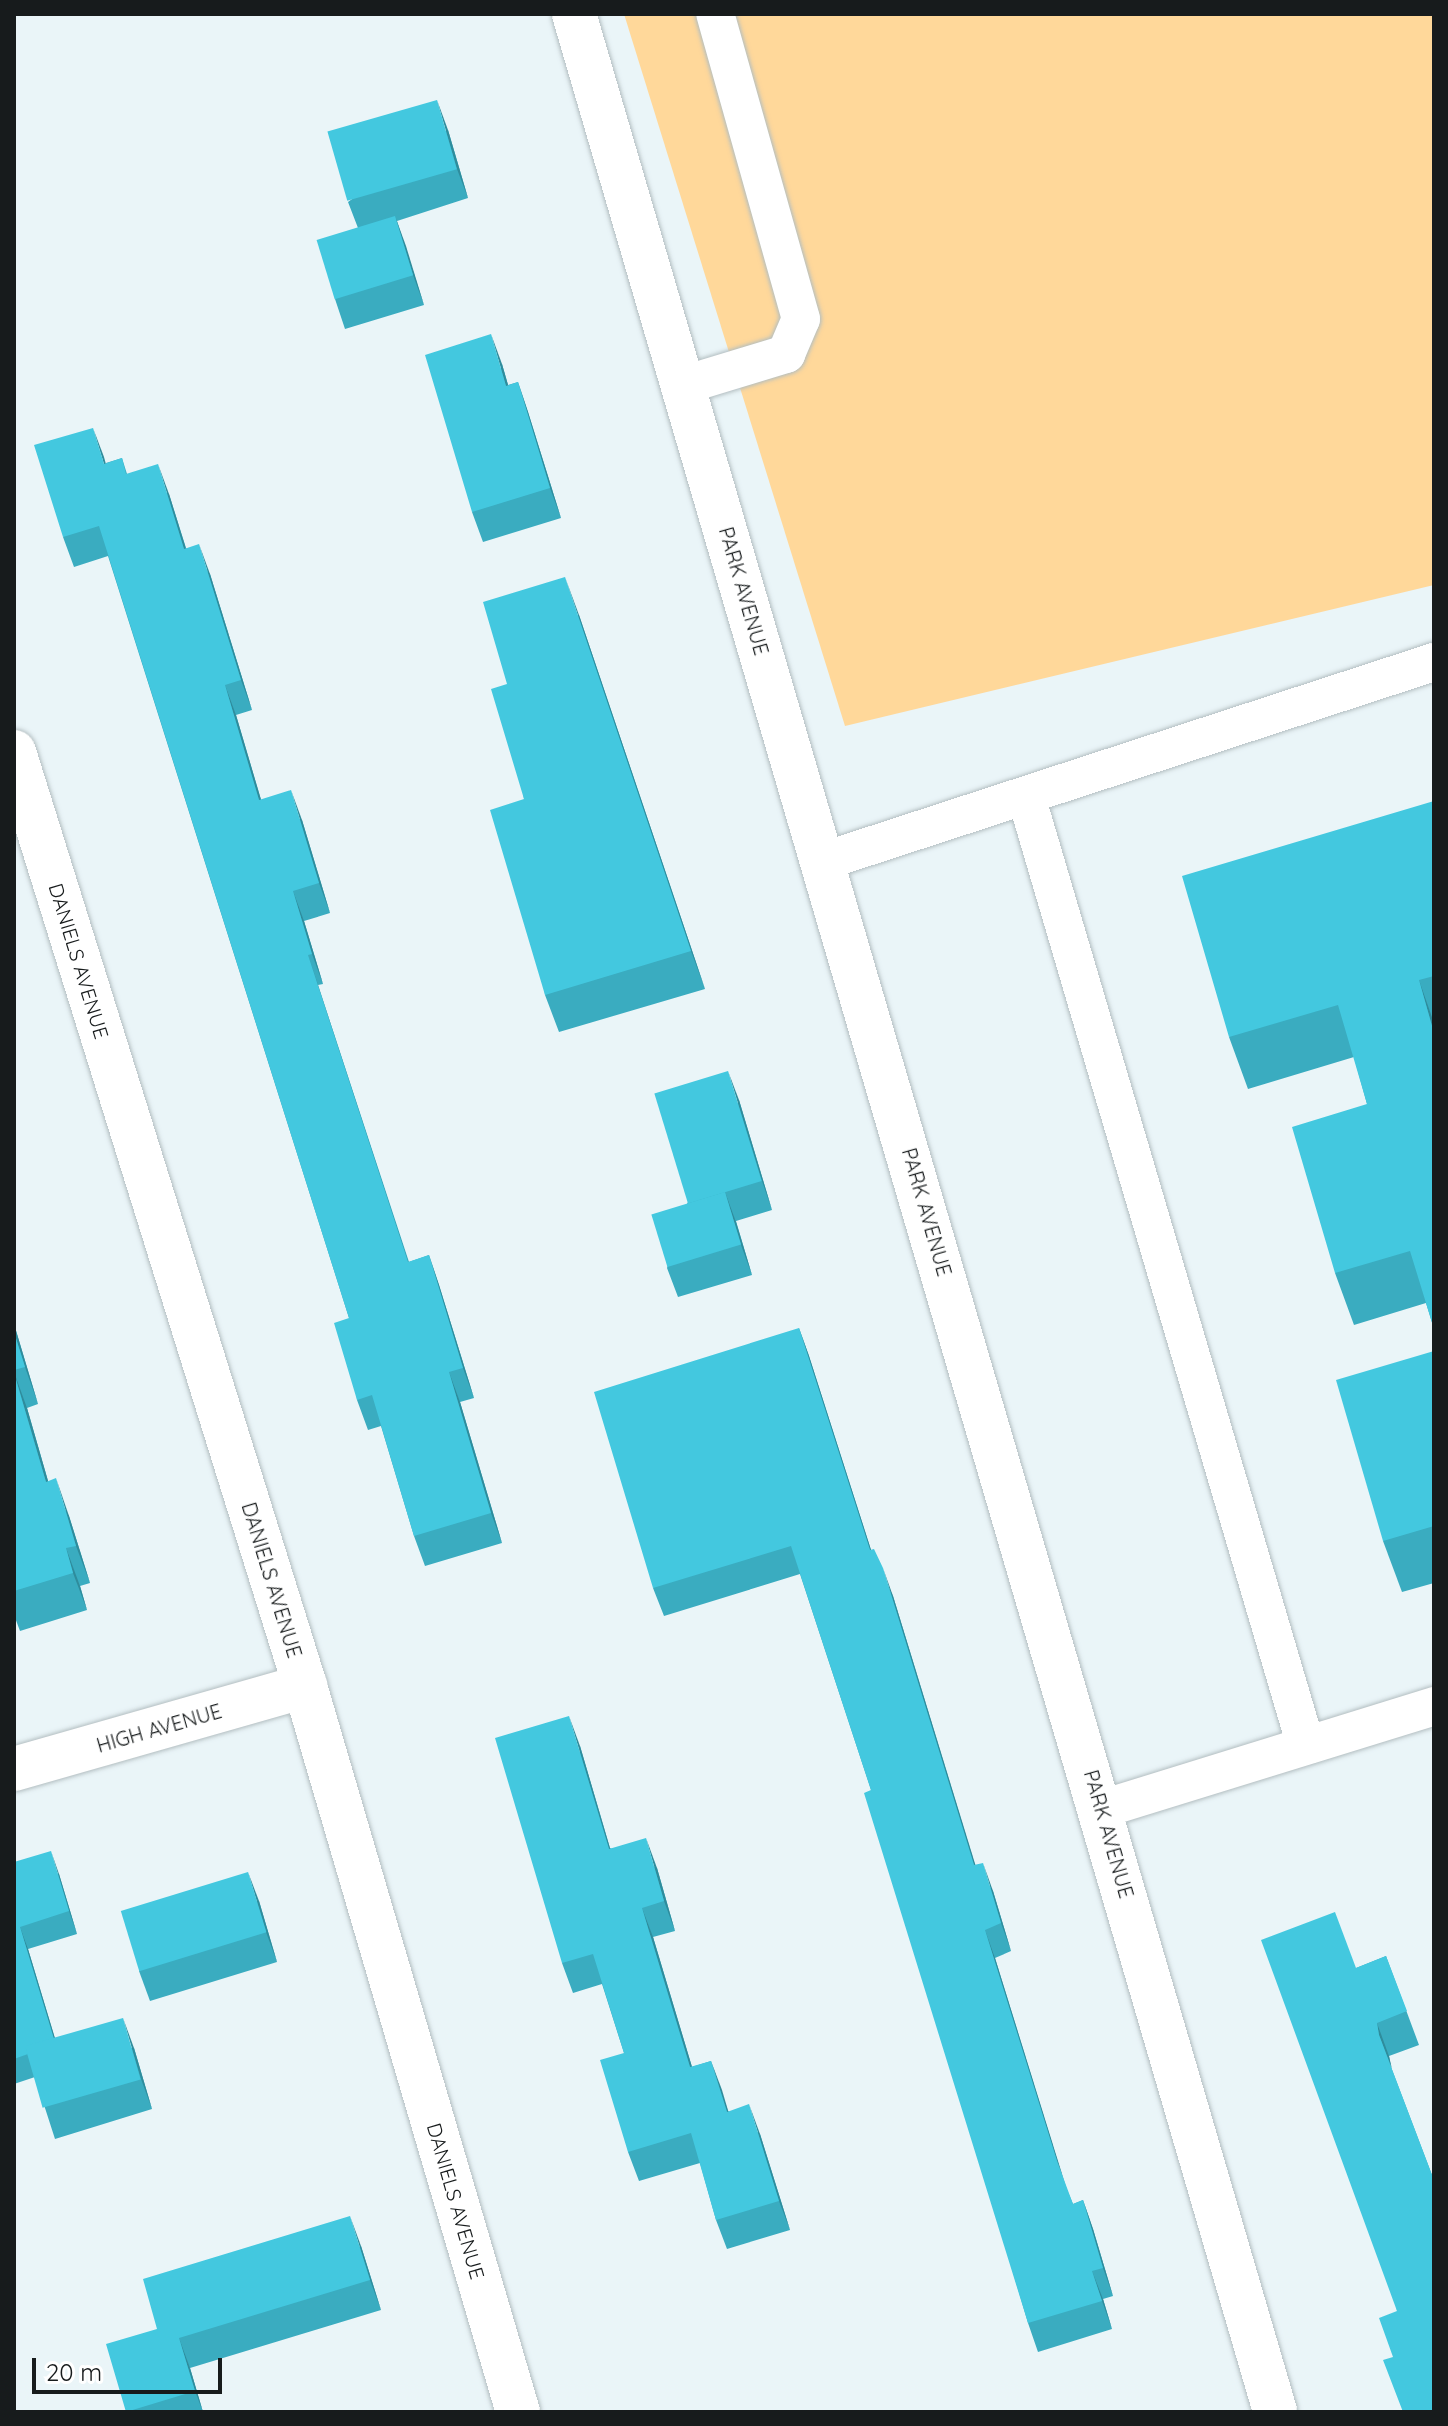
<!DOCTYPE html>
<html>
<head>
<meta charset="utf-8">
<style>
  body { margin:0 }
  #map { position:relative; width:1448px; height:2426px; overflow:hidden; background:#eaf5f8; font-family:Quicksand,sans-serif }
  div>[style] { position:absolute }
  .green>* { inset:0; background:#ffd89a }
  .roads { filter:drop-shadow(0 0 2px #b3bec1) drop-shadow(0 0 2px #b3bec1) }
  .service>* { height:38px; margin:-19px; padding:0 19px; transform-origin:19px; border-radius:19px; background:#fff }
  .minor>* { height:44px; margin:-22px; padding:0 22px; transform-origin:22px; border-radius:22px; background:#fff }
  .wall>* { inset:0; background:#3aacc0 }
  .shaded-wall>* { inset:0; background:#2f8c9c }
  .building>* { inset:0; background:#43c8df; transform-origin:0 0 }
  span { translate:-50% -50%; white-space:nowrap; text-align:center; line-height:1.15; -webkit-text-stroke:6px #fff; paint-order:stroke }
  .street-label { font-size:20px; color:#171b1c }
  .frame { position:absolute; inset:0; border:16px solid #171b1c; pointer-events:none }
  .scale { position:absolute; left:32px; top:2358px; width:190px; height:36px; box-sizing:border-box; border:4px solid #171b1c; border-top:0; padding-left:10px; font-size:24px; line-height:28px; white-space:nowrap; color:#171b1c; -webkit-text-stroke:6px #fff; paint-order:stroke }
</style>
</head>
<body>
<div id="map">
  <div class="green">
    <div style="clip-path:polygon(624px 14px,1434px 14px,1434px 585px,845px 726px)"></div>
  </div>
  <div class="roads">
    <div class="service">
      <div style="left:684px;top:385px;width:107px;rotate:-16.9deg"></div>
      <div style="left:786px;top:354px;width:38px;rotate:-67deg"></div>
      <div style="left:801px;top:319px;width:317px;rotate:-105.7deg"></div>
      <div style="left:1026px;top:796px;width:990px;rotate:73.58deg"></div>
      <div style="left:824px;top:861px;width:642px;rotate:-18.07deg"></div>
      <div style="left:1102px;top:1809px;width:348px;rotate:-17.2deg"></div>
    </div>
    <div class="minor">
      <div style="left:574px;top:14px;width:2498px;rotate:73.7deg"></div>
      <div style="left:14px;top:752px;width:978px;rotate:72.69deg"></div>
      <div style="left:305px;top:1686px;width:757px;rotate:73.65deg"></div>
      <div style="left:14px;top:1769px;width:303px;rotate:-15.9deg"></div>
    </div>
  </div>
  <div class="wall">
    <div style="clip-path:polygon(448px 130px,468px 198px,397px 221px,424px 305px,345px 329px,335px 299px,358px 228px,348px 202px)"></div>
    <div style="clip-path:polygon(502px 364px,508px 385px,518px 382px,528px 412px,561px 518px,483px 542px,472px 512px)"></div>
    <div style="clip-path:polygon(122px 458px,127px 474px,169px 494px,186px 548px,210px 574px,252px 710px,236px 715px,261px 800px,302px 820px,330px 913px,304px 921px,323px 984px,318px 985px,409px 1262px,429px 1255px,439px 1285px,474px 1398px,460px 1402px,502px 1543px,425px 1566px,414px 1536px,381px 1426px,368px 1430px,357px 1400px,349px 1318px,108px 556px,74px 567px,63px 537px,106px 463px)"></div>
    <div style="clip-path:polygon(579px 615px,705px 989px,559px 1032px,545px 995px,524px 799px,507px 684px)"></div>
    <div style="clip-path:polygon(1434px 801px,1434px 1329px,1426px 1303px,1354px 1325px,1335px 1273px,1367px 1104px,1354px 1057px,1248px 1089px,1229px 1037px)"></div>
    <div style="clip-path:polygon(739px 1100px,772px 1210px,736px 1221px,752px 1275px,678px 1297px,667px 1268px,687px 1204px)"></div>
    <div style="clip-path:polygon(14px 1324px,38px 1404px,27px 1408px,48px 1481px,69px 1516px,90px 1583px,80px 1586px,87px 1610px,20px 1631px,14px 1615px)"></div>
    <div style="clip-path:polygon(799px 1328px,809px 1356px,871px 1550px,893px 1596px,975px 1865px,993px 1891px,1011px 1951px,995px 1958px,1065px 2185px,1073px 2204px,1083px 2200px,1093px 2229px,1113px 2296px,1103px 2299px,1112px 2329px,1038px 2352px,1028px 2323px,871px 1790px,800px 1574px,664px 1616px,653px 1588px)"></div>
    <div style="clip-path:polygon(1434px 1351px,1434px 1583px,1402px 1592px,1383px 1541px)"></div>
    <div style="clip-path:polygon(580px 1746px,610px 1848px,657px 1868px,675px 1931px,653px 1937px,692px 2067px,711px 2061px,728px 2111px,760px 2134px,790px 2230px,727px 2249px,716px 2220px,700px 2163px,639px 2181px,628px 2152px,624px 2053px,602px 1984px,573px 1993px,562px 1963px)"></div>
    <div style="clip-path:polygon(14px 1862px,59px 1874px,77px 1934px,28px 1949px,55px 2039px,134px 2048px,152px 2109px,55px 2139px,35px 2077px,14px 2084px)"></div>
    <div style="clip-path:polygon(259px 1901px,277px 1962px,150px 2001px,139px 1971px)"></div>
    <div style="clip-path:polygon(1386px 1956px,1419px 2045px,1389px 2056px,1391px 2067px,1432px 2175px,1393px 2357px,1397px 2311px,1356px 1968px)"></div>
    <div style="clip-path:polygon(361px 2246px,381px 2310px,190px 2368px,203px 2412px,126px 2412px,157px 2329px)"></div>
  </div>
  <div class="shaded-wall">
    <div style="clip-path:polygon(437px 100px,448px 130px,468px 198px,457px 169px)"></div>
    <div style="clip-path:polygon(395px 216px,406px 246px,424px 305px,413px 275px)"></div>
    <div style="clip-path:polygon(491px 334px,502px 364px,517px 416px,506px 386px)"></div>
    <div style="clip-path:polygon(518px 382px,528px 412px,561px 518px,550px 488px)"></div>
    <div style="clip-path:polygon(93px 428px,104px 457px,114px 494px,104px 464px)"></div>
    <div style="clip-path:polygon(158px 464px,169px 494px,195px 578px,184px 549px)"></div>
    <div style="clip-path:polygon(199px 544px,210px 574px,252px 710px,241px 680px)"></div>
    <div style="clip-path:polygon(565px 577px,579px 615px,705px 989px,691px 951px)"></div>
    <div style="clip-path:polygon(225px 685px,236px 715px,270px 830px,259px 800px)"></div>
    <div style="clip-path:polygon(291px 790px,302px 820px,330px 913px,319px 883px)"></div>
    <div style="clip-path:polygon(293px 891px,304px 921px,323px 984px,312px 954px)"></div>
    <div style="clip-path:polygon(308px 955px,318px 985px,418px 1292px,408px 1262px)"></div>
    <div style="clip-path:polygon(1419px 980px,1434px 1023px,1434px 1033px)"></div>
    <div style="clip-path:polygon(728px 1071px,739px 1100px,772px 1210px,762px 1181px)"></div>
    <div style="clip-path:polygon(725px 1192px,736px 1222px,752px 1275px,741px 1245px)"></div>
    <div style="clip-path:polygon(429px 1255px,439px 1285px,474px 1398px,463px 1368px)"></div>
    <div style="clip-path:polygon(14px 1324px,38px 1404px,25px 1367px,14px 1332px)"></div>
    <div style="clip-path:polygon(799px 1328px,809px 1356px,880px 1578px,870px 1550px)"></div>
    <div style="clip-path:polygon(14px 1372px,27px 1408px,59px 1519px,46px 1482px)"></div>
    <div style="clip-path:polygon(449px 1372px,460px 1402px,502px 1543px,491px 1513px)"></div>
    <div style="clip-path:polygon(56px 1478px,69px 1516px,90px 1583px,76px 1546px)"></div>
    <div style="clip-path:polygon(66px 1548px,80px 1586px,87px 1610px,73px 1573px)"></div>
    <div style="clip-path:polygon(883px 1568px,893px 1596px,984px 1893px,974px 1865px)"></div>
    <div style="clip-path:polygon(569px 1716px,580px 1746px,619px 1879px,609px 1849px)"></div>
    <div style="clip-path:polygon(646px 1838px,657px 1868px,675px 1931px,664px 1901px)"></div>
    <div style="clip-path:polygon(51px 1851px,59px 1874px,77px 1934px,69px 1911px)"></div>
    <div style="clip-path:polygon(983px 1863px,993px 1891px,1011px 1951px,1001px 1923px)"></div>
    <div style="clip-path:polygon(248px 1872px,259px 1901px,277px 1962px,266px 1932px)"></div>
    <div style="clip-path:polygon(642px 1908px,653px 1937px,701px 2097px,690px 2067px)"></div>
    <div style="clip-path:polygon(20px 1927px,28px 1949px,64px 2068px,56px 2046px)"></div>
    <div style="clip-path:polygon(985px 1930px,995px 1958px,1067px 2190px,1057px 2161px)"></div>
    <div style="clip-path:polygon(123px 2018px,134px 2048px,152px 2109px,141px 2079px)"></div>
    <div style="clip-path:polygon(1377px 2023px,1389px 2056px,1392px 2069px,1379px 2035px)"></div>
    <div style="clip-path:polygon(711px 2061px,722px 2090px,737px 2141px,727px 2112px)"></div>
    <div style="clip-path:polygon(749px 2104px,760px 2134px,790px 2230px,779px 2201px)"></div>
    <div style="clip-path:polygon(1083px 2200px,1093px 2229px,1113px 2296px,1103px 2268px)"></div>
    <div style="clip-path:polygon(350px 2216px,361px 2246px,381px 2310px,370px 2280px)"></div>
    <div style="clip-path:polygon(1092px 2271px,1103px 2299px,1112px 2329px,1102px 2301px)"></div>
    <div style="clip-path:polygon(179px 2338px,190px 2368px,203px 2412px,195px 2391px)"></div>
  </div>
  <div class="building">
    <div style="left:437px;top:100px;width:72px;height:114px;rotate:74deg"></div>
    <div style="left:395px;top:216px;width:62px;height:82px;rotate:73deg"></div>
    <div style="clip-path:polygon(491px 334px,506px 386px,518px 382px,550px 488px,472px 512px,425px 355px)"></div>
    <div style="clip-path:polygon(93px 428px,104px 464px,122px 458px,126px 474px,158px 464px,184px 549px,199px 544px,241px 680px,225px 685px,259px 800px,291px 790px,319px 883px,293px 891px,312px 954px,308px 955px,408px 1262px,429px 1255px,463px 1368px,449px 1372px,491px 1513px,414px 1536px,372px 1395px,357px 1400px,334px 1323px,349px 1318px,99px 526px,63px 537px,34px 445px)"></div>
    <div style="clip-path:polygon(565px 577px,691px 951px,545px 995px,490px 810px,524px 799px,491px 689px,507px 684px,483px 602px)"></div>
    <div style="clip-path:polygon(1434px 801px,1434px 976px,1419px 980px,1434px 1033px,1434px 1329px,1410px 1251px,1335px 1273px,1292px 1127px,1367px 1104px,1338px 1005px,1229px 1037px,1182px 876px)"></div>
    <div style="left:728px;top:1071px;width:115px;height:77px;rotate:73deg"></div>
    <div style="left:725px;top:1192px;width:55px;height:77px;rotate:73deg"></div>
    <div style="clip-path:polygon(799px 1328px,870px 1550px,874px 1549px,883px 1568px,974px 1865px,983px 1863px,1001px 1923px,985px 1930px,1057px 2161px,1073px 2204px,1083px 2200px,1103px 2268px,1092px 2271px,1102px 2301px,1028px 2323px,864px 1793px,871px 1790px,791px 1546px,653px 1588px,594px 1392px)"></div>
    <div style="clip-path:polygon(14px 1332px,25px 1367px,14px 1370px)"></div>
    <div style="clip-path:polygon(1434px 1351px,1434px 1526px,1383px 1541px,1336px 1380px)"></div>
    <div style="clip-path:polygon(14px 1373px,46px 1482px,56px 1478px,76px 1546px,66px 1548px,73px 1573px,14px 1591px)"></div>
    <div style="clip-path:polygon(569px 1716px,609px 1849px,646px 1838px,664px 1901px,642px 1908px,690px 2067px,711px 2061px,727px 2112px,749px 2104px,779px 2201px,716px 2220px,691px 2133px,628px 2152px,600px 2060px,624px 2053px,593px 1954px,562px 1963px,495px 1738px)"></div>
    <div style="clip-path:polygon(51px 1851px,69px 1911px,20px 1927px,54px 2039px,26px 2048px,28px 2054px,14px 2059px,14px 1862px)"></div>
    <div style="left:248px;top:1872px;width:63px;height:133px;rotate:73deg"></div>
    <div style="clip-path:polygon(1335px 1912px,1356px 1968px,1386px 1956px,1407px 2011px,1377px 2023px,1379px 2035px,1432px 2175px,1434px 2174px,1434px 2412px,1403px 2412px,1383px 2360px,1393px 2357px,1379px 2318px,1397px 2311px,1261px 1940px)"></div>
    <div style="left:123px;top:2018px;width:64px;height:102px;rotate:74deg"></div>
    <div style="clip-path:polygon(350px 2216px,370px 2280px,179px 2338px,195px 2391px,126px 2412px,106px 2344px,157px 2329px,143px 2279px)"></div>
  </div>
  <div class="street-label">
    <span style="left:744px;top:591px;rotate:74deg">PARK AVENUE</span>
    <span style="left:79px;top:961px;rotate:73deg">DANIELS AVENUE</span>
    <span style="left:927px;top:1212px;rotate:74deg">PARK AVENUE</span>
    <span style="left:272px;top:1580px;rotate:73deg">DANIELS AVENUE</span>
    <span style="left:159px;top:1728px;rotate:-16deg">HIGH AVENUE</span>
    <span style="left:1109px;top:1834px;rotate:74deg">PARK AVENUE</span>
    <span style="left:456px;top:2201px;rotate:74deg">DANIELS AVENUE</span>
  </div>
  <div class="frame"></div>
  <div class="scale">20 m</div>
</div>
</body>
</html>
